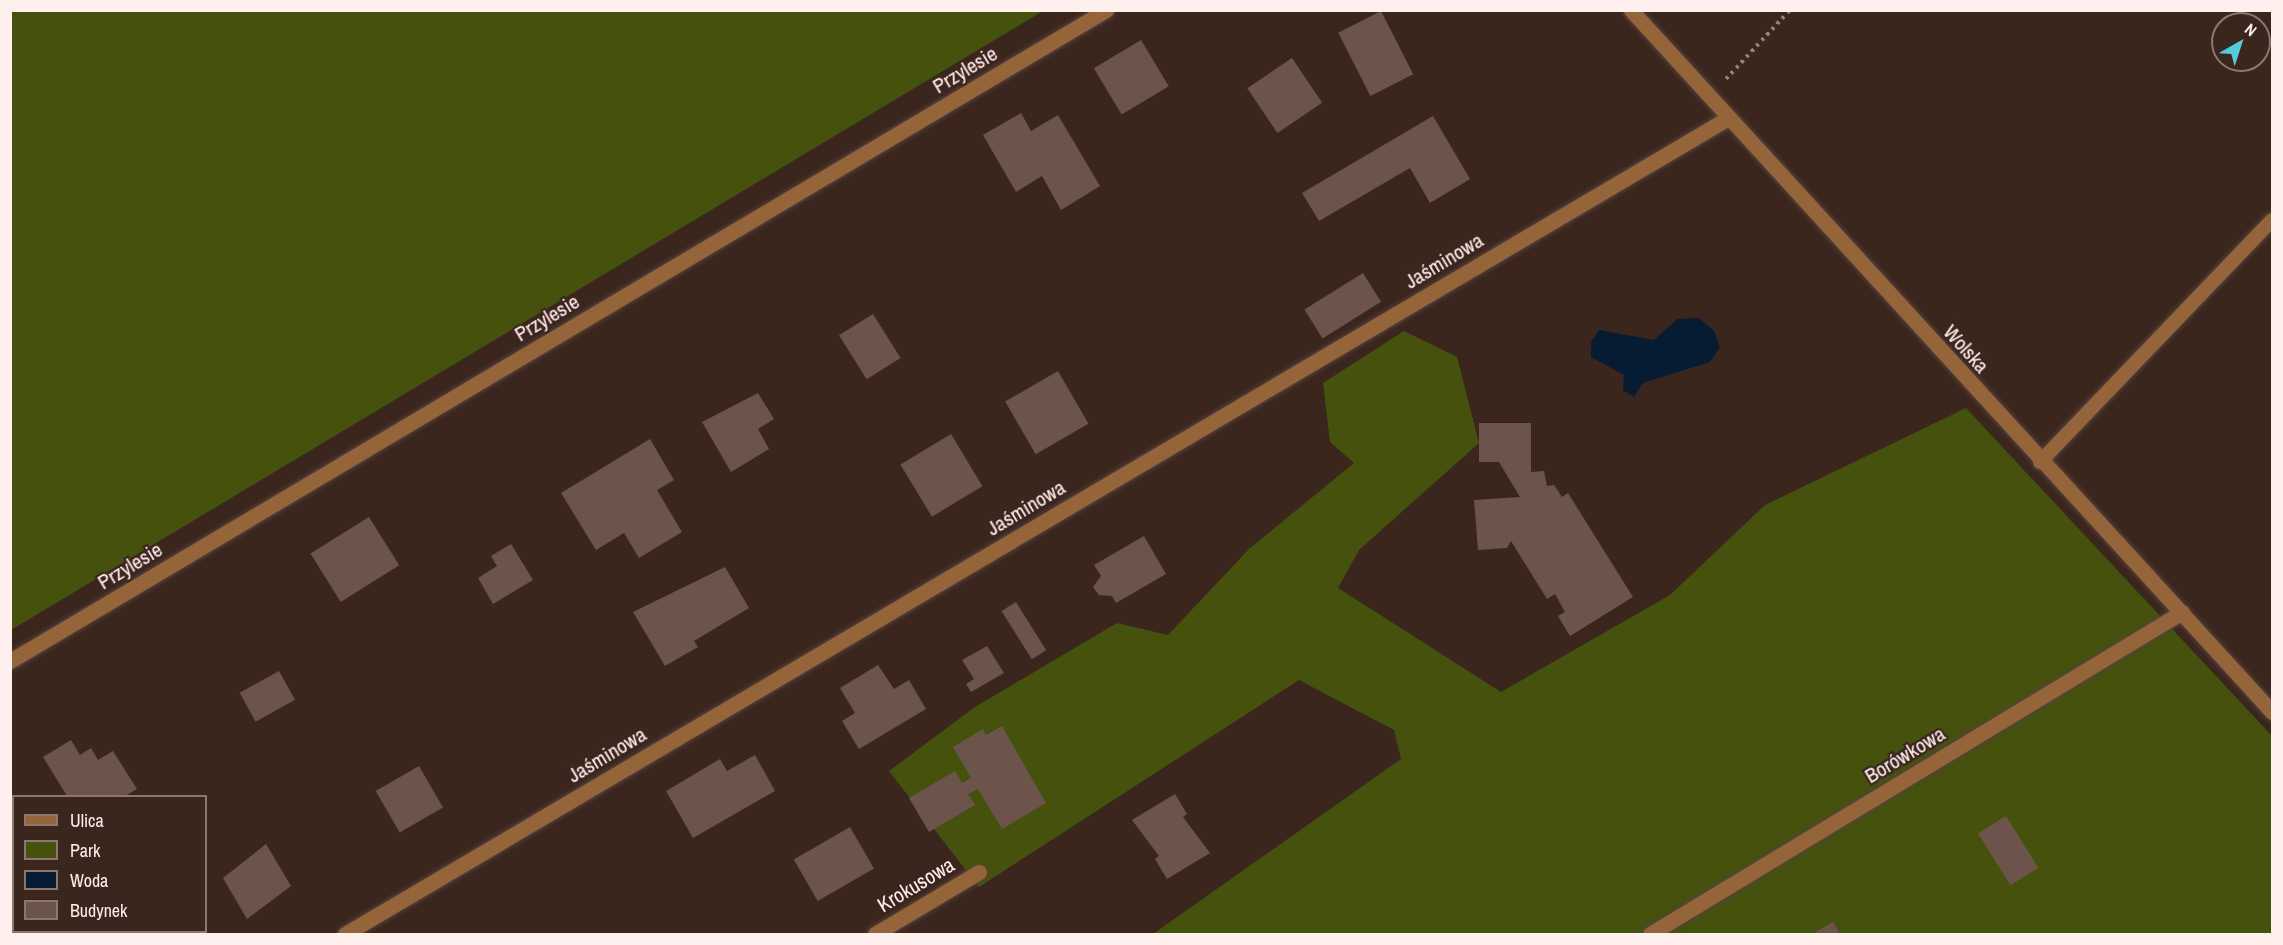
<!DOCTYPE html>
<html>
<head>
<meta charset="utf-8">
<style>
  body { margin:0 }
  #map { position:relative; width:2283px; height:945px; overflow:hidden; background:#3b261e; font-family:"Archivo Narrow",sans-serif }
  div>[style] { position:absolute }
  .green>* { inset:0; background:#44520e }
  .water>* { inset:0; background:#071b31 }
  .building>* { inset:0; background:#6b5449; transform-origin:0 0 }
  .path>* { height:4px; margin-top:-2px; transform-origin:0; background:repeating-linear-gradient(90deg,#94827b 0 3px,transparent 0 7.5px) }
  .roads { filter:drop-shadow(0 0 2px #56423b) drop-shadow(0 0 2px #56423b) }
  .service>* { height:14px; margin:-7px; padding:0 7px; transform-origin:7px; border-radius:7px; background:#94653b }
  .minor>* { height:15px; margin:-7.5px; padding:0 7.5px; transform-origin:7.5px; border-radius:7.5px; background:#94653b }
  .tertiary>* { height:15px; margin:-7.5px; padding:0 7.5px; transform-origin:7.5px; border-radius:7.5px; background:#94653b }
  span { translate:-50% -50%; white-space:nowrap; text-align:center; line-height:1.15; -webkit-text-stroke:4.5px #3b261e; paint-order:stroke }
  .street-label { font-size:21px; color:#fff0eb }
  .frame { position:absolute; inset:0; border:12px solid #fff0eb; pointer-events:none }
  .legend { position:absolute; left:12px; top:795px; width:195px; height:138px; box-sizing:border-box; background:#3b261e; border:2px solid #897770; margin:0; padding:8px 10px; list-style:none; font-size:18px; color:#fff0eb }
  .legend li { display:flex; align-items:center; gap:12px; height:30px }
  .legend b { width:30px; border:2px solid #897770 }
  .north { position:absolute; left:2211px; top:12px; width:60px; height:60px; box-sizing:border-box; background:#3b261e; border:2px solid #897770; border-radius:50%; rotate:39deg; font-size:16px; font-weight:700; line-height:24px; text-align:center; color:#fff0eb }
  .north::after { content:''; display:block; margin:auto; width:21px; height:27px; background:#54cade; clip-path:polygon(50% 0,100% 100%,50% 72%,0 100%) }
</style>
</head>
<body>
<div id="map">
  <div class="green">
    <div style="clip-path:polygon(11px 10px,1043px 10px,1043px 11px,11px 630px)"></div>
    <div style="clip-path:polygon(1404px 331px,1457px 357px,1479px 443px,1359px 550px,1338px 588px,1501px 692px,1670px 595px,1765px 505px,1966px 408px,2272px 736px,2272px 934px,1153px 934px,1401px 759px,1394px 730px,1299px 680px,979px 887px,889px 771px,975px 707px,1117px 623px,1168px 635px,1249px 549px,1354px 463px,1330px 442px,1323px 383px)"></div>
  </div>
  <div class="water">
    <div style="clip-path:polygon(1699px 318px,1714px 331px,1720px 347px,1710px 362px,1643px 383px,1634px 397px,1623px 390px,1624px 375px,1591px 357px,1591px 342px,1599px 330px,1654px 340px,1677px 319px)"></div>
  </div>
  <div class="building">
    <div style="left:1381px;top:11px;width:71px;height:48px;rotate:63deg"></div>
    <div style="left:1141px;top:40px;width:54px;height:55px;rotate:59deg"></div>
    <div style="left:1292px;top:58px;width:54px;height:54px;rotate:56deg"></div>
    <div style="clip-path:polygon(1021px 113px,1031px 131px,1058px 115px,1100px 186px,1061px 210px,1042px 176px,1016px 192px,983px 135px)"></div>
    <div style="clip-path:polygon(1433px 116px,1470px 179px,1430px 203px,1410px 168px,1319px 221px,1302px 193px)"></div>
    <div style="left:1363px;top:273px;width:34px;height:69px;rotate:58deg"></div>
    <div style="left:873px;top:314px;width:52px;height:40px;rotate:58deg"></div>
    <div style="left:1058px;top:371px;width:61px;height:61px;rotate:60deg"></div>
    <div style="clip-path:polygon(758px 393px,774px 419px,758px 429px,769px 449px,731px 472px,702px 422px)"></div>
    <div style="clip-path:polygon(1479px 423px,1531px 423px,1531px 472px,1544px 471px,1547px 486px,1554px 485px,1562px 497px,1568px 493px,1633px 597px,1570px 636px,1558px 616px,1565px 612px,1555px 594px,1547px 599px,1511px 541px,1507px 548px,1478px 550px,1474px 500px,1520px 497px,1499px 462px,1479px 462px)"></div>
    <div style="left:951px;top:434px;width:61px;height:59px;rotate:59deg"></div>
    <div style="clip-path:polygon(650px 439px,674px 480px,657px 490px,682px 532px,639px 558px,624px 533px,596px 550px,561px 493px)"></div>
    <div style="left:369px;top:517px;width:57px;height:69px;rotate:58deg"></div>
    <div style="clip-path:polygon(1144px 536px,1166px 574px,1116px 603px,1112px 596px,1099px 595px,1093px 587px,1101px 576px,1094px 565px)"></div>
    <div style="clip-path:polygon(511px 544px,533px 580px,493px 604px,478px 578px,497px 566px,491px 556px)"></div>
    <div style="clip-path:polygon(725px 567px,749px 608px,694px 641px,698px 647px,665px 666px,633px 612px)"></div>
    <div style="left:1016px;top:602px;width:57px;height:17px;rotate:58deg"></div>
    <div style="clip-path:polygon(987px 646px,1004px 673px,971px 692px,966px 684px,974px 679px,962px 660px)"></div>
    <div style="clip-path:polygon(878px 665px,894px 689px,909px 680px,926px 709px,859px 749px,842px 721px,855px 713px,840px 688px)"></div>
    <div style="left:279px;top:671px;width:33px;height:45px;rotate:61deg"></div>
    <div style="clip-path:polygon(1002px 726px,1046px 803px,1002px 829px,978px 789px,968px 794px,975px 805px,929px 832px,909px 798px,955px 771px,962px 783px,971px 778px,953px 747px,983px 729px,986px 735px)"></div>
    <div style="clip-path:polygon(71px 740px,80px 755px,91px 748px,98px 760px,113px 751px,137px 789px,125px 796px,67px 796px,43px 757px)"></div>
    <div style="clip-path:polygon(755px 755px,775px 791px,693px 838px,666px 791px,720px 759px,727px 771px)"></div>
    <div style="left:419px;top:766px;width:48px;height:50px;rotate:60deg"></div>
    <div style="clip-path:polygon(1175px 794px,1187px 814px,1183px 817px,1210px 853px,1167px 879px,1155px 859px,1159px 856px,1132px 820px)"></div>
    <div style="left:2006px;top:816px;width:61px;height:33px;rotate:58deg"></div>
    <div style="left:850px;top:827px;width:48px;height:65px;rotate:60deg"></div>
    <div style="clip-path:polygon(266px 844px,291px 886px,247px 919px,223px 878px)"></div>
    <div style="clip-path:polygon(14px 851px,14px 886px,10px 881px)"></div>
    <div style="clip-path:polygon(1833px 922px,1840px 934px,1812px 934px)"></div>
  </div>
  <div class="path">
    <div style="left:1726px;top:79px;width:94px;rotate:-47.2deg"></div>
  </div>
  <div class="roads">
    <div class="service">
      <div style="left:2040px;top:462px;width:335px;rotate:-46.2deg"></div>
    </div>
    <div class="minor">
      <div style="left:10px;top:661px;width:1275px;rotate:-30.71deg"></div>
      <div style="left:345px;top:934px;width:1606px;rotate:-30.54deg"></div>
      <div style="left:875px;top:934px;width:121px;rotate:-30.8deg"></div>
      <div style="left:1650px;top:934px;width:622px;rotate:-31.18deg"></div>
    </div>
    <div class="tertiary">
      <div style="left:1631px;top:10px;width:951px;rotate:47.6deg"></div>
    </div>
  </div>
  <div class="street-label">
    <span style="left:965px;top:70px;rotate:-31deg">Przylesie</span>
    <span style="left:1444px;top:261px;rotate:-31deg">Jaśminowa</span>
    <span style="left:547px;top:318px;rotate:-31deg">Przylesie</span>
    <span style="left:1966px;top:349px;rotate:48deg">Wolska</span>
    <span style="left:1026px;top:508px;rotate:-31deg">Jaśminowa</span>
    <span style="left:130px;top:566px;rotate:-31deg">Przylesie</span>
    <span style="left:607px;top:755px;rotate:-31deg">Jaśminowa</span>
    <span style="left:1905px;top:755px;rotate:-31deg">Borówkowa</span>
    <span style="left:916px;top:885px;rotate:-31deg">Krokusowa</span>
  </div>
  <div class="frame"></div>
  <ul class="legend">
  <li><b style="height:8px;background:#94653b"></b>Ulica</li>
  <li><b style="height:16px;background:#44520e"></b>Park</li>
  <li><b style="height:16px;background:#071b31"></b>Woda</li>
  <li><b style="height:16px;background:#6b5449"></b>Budynek</li>
  </ul>
  <div class="north">N</div>
</div>
</body>
</html>
